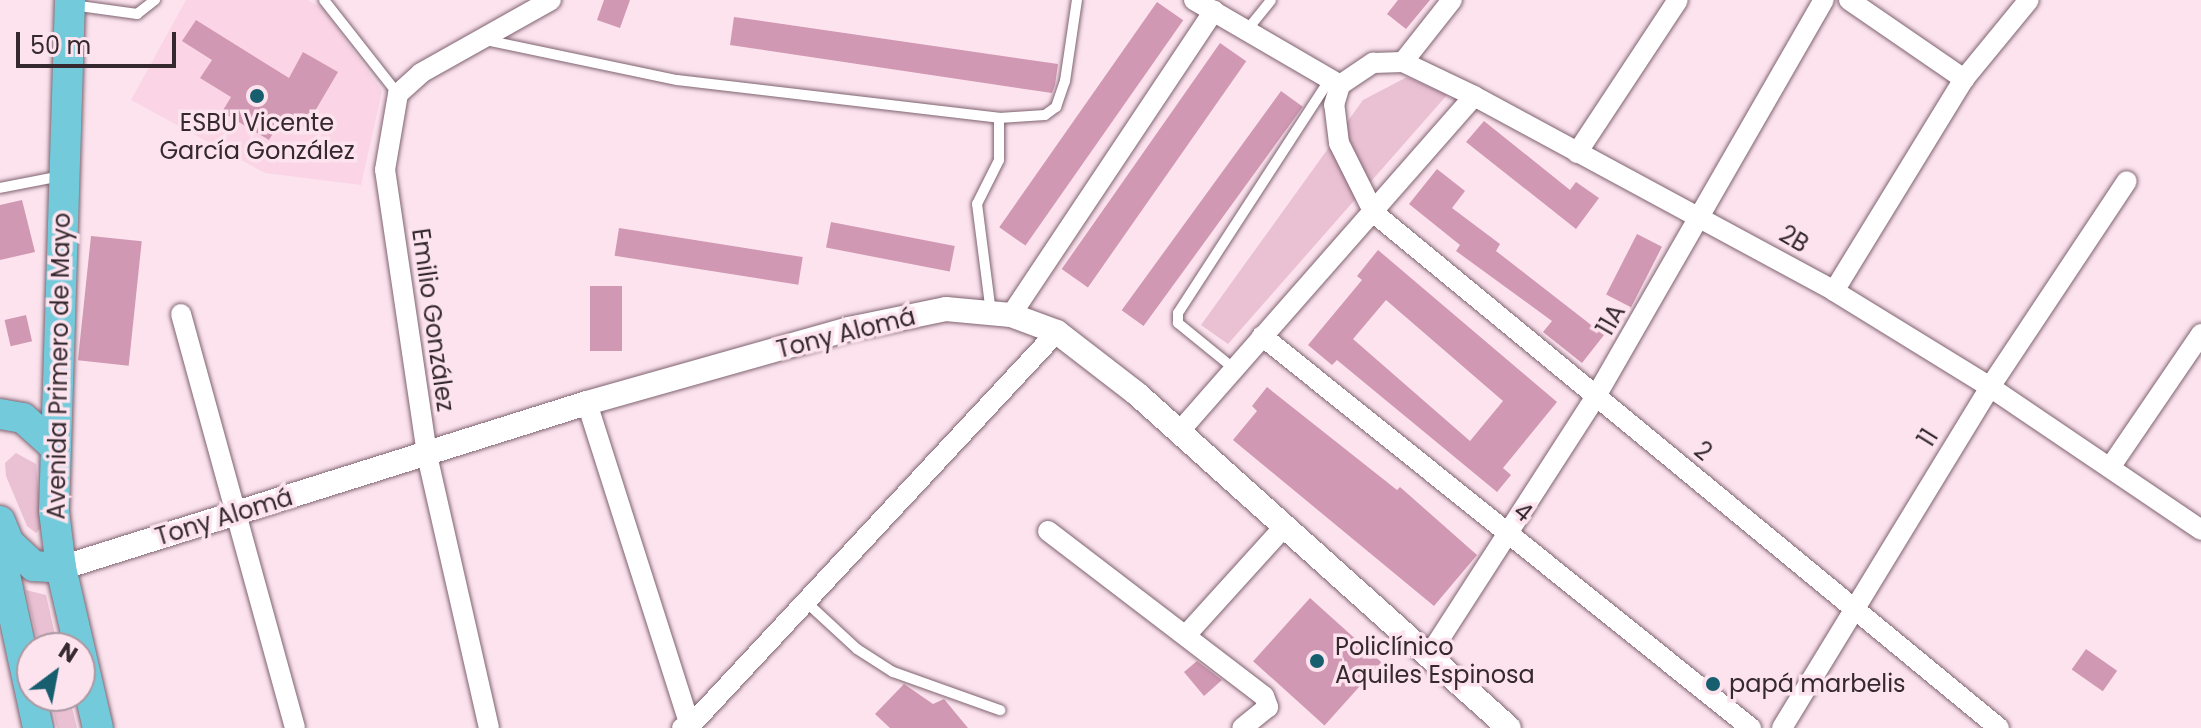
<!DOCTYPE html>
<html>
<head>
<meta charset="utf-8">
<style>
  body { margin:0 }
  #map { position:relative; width:2201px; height:728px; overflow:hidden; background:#fce3ee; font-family:Poppins,sans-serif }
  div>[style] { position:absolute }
  .built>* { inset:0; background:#fbd4e5 }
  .green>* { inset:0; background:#eac0d3 }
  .building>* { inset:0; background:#d098b2; transform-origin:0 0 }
  .roads { filter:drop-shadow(0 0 2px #7f6370) drop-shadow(0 0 2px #7f6370) }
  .service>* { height:10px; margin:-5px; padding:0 5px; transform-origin:5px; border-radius:5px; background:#fff }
  .minor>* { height:20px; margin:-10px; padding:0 10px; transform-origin:10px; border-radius:10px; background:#fff }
  .tertiary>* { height:24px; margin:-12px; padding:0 12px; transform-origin:12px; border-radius:12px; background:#fff }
  .primary>* { height:30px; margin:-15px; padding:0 15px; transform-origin:15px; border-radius:15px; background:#72cadb }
  .dots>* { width:22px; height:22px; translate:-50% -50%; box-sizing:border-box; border:4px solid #fce3ee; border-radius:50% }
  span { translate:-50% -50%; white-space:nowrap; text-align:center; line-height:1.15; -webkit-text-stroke:7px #fce3ee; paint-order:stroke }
  .poi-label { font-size:24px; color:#35292f }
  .left { translate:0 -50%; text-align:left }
  .street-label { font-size:24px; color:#35292f }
  .north { position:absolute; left:16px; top:632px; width:80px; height:80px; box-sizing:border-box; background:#fce3ee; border:2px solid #ac99a2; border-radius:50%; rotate:32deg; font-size:22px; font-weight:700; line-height:32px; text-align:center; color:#35292f }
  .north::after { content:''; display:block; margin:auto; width:28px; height:36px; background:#175f6f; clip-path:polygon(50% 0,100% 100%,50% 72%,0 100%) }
  .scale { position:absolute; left:16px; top:32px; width:160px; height:36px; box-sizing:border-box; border:4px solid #35292f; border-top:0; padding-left:10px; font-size:24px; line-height:28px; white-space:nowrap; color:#35292f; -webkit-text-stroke:6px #fce3ee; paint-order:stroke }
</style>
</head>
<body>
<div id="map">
  <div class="built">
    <div style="clip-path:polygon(186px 0,308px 0,323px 9px,382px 91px,361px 185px,265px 173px,131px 100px)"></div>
  </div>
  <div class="green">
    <div style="clip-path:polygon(1407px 77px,1447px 95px,1228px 344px,1201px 325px,1363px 100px)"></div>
    <div style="clip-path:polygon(16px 453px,36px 464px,42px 527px,36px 533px,27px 526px,6px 476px,5px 463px)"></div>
    <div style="clip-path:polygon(26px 590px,46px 595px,58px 648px,39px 648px)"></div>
    <div style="clip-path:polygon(50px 696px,69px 696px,77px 728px,57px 728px)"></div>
  </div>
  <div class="building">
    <div style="clip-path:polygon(604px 0,630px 0,620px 28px,597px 20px)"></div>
    <div style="clip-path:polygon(1398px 0,1430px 0,1406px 29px,1387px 14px)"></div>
    <div style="left:1157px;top:2px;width:32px;height:275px;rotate:35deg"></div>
    <div style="clip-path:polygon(734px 17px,1058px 64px,1055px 85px,1052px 93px,730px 45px)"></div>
    <div style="clip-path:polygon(196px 20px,289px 78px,303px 52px,338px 72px,305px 128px,284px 115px,269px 140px,222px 112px,231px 97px,200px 78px,212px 60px,182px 41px)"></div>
    <div style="left:1220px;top:43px;width:32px;height:276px;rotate:35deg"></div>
    <div style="left:1281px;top:91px;width:27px;height:271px;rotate:36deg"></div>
    <div style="clip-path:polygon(1484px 121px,1570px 190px,1576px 182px,1599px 198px,1576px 229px,1466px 142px)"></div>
    <div style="clip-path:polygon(1437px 169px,1465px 191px,1452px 208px,1500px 244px,1496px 251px,1604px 335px,1582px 363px,1543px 332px,1552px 321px,1456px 251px,1460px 245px,1409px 204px)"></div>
    <div style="clip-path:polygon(22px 200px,35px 252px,0 260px,0 205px)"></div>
    <div style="left:831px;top:222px;width:126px;height:26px;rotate:11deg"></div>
    <div style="left:619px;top:228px;width:186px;height:28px;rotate:9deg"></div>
    <div style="left:1637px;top:234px;width:28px;height:68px;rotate:27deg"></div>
    <div style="left:91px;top:236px;width:51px;height:125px;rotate:6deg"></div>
    <div style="clip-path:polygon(evenodd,1378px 250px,1557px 402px,1503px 468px,1511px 475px,1497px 492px,1337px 360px,1332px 365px,1308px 345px,1362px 280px,1357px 276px,1378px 250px,1386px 300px,1503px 401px,1470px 441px,1353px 339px,1386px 300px)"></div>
    <div style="left:590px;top:286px;width:32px;height:65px"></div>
    <div style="left:26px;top:315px;width:27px;height:22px;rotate:77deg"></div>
    <div style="clip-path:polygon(1267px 387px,1397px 490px,1400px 487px,1477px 555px,1434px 606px,1233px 440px,1257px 411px,1252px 406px)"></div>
    <div style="left:1310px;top:598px;width:96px;height:85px;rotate:42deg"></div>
    <div style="left:2086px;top:649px;width:38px;height:25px;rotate:35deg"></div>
    <div style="clip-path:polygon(1197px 661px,1222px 680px,1204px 696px,1184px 672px)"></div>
    <div style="clip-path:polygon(904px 684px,933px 704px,944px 699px,968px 728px,890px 728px,875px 714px)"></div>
  </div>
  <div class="roads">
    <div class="service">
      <div style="left:324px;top:0;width:120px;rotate:51.8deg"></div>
      <div style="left:72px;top:5px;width:66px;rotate:7.9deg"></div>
      <div style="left:137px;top:14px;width:23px;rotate:-38deg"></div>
      <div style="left:1247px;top:30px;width:38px;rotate:-51deg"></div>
      <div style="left:485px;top:40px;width:196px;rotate:11.8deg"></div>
      <div style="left:677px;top:80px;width:324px;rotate:6.7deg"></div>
      <div style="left:999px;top:118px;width:46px;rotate:-3.7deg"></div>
      <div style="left:1045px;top:115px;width:14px;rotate:-36deg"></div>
      <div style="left:1056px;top:107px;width:28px;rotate:-71deg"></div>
      <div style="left:1065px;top:81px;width:82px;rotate:-81.6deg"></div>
      <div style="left:0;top:188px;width:62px;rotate:-11.1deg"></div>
      <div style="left:991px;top:313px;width:110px;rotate:-97.3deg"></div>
      <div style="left:977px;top:204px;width:49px;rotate:-63.4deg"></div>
      <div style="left:999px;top:160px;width:42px;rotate:-90deg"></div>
      <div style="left:1232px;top:367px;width:70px;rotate:-140.8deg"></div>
      <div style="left:1178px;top:323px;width:10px;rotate:-90deg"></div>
      <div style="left:1178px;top:313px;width:279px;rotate:-57deg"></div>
      <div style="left:805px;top:601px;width:71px;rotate:42.7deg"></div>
      <div style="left:857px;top:649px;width:43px;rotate:32.6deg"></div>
      <div style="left:893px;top:672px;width:114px;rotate:19.6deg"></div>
    </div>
    <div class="minor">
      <div style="left:1194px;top:0;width:169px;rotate:30.2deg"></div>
      <div style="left:1849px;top:0;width:140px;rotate:34.5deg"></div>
      <div style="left:1403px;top:62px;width:79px;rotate:-51.7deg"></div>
      <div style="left:1577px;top:153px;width:183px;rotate:-56.6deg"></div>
      <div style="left:1834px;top:291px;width:249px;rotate:-58.5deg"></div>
      <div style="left:1964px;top:79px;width:102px;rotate:-50.6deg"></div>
      <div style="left:181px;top:314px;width:429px;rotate:74.6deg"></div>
      <div style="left:1011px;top:315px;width:366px;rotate:-56.3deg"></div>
      <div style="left:1262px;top:336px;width:627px;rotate:38.72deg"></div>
      <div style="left:587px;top:403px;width:341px;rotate:72.3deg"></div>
      <div style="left:1179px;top:432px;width:447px;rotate:-48.7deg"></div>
      <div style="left:2111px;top:466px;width:160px;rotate:-55.7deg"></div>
      <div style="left:1048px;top:531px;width:272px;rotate:37.4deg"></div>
      <div style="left:1264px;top:696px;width:12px;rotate:70deg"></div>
      <div style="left:1268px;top:707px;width:33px;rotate:141deg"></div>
      <div style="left:1187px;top:634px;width:144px;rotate:-47.8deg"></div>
      <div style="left:1428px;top:657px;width:310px;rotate:-57.2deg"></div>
      <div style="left:1596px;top:396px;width:457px;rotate:-60.1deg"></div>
      <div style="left:489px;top:728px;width:281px;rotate:-102.8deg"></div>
      <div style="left:427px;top:454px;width:287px;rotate:-98.4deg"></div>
      <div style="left:385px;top:170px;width:77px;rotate:-80.3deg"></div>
      <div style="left:398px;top:94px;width:31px;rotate:-42deg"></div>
      <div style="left:421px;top:73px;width:149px;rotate:-29.3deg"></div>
      <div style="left:682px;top:728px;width:8px;rotate:-14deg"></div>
      <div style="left:690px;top:726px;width:538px;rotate:-47.03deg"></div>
      <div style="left:1782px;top:728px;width:399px;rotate:-58.6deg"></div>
      <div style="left:1990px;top:387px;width:247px;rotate:-56.4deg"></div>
      <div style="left:1999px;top:728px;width:810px;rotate:-140.51deg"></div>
      <div style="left:1374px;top:213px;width:78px;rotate:-116.6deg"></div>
      <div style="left:1339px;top:143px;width:38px;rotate:-97deg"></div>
      <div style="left:1334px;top:105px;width:21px;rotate:-73deg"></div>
      <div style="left:1340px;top:85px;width:40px;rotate:-34deg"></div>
      <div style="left:1373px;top:63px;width:30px;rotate:-2deg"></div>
      <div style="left:1403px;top:62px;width:79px;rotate:25.6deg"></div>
      <div style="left:1474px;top:96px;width:409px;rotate:28.4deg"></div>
      <div style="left:1834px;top:291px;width:183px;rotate:31.6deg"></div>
      <div style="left:1990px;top:387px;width:255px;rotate:34.1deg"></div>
    </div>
    <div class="tertiary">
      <div style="left:61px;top:568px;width:551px;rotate:-17.42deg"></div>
      <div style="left:587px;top:403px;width:272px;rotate:-15.8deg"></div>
      <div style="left:849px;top:329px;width:99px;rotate:-11.7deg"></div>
      <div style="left:946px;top:309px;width:65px;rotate:5.3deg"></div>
      <div style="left:1011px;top:315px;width:49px;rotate:20.3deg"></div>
      <div style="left:1057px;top:332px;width:100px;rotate:37.7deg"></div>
      <div style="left:1136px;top:393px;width:501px;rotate:41.93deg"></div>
    </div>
    <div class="primary">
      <div style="left:70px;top:0;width:511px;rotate:91.79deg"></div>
      <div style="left:54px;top:511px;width:57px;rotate:83deg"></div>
      <div style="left:61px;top:568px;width:164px;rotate:77deg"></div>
      <div style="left:0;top:414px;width:23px;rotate:10deg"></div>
      <div style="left:23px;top:418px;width:40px;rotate:42deg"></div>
      <div style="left:0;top:521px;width:24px;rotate:68deg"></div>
      <div style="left:9px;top:543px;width:34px;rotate:43deg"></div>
      <div style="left:34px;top:566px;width:27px;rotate:4deg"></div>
      <div style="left:0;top:552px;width:180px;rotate:77.8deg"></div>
    </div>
  </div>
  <div class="dots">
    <div style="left:257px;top:96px;background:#175f6f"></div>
    <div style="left:1317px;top:661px;background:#175f6f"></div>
    <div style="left:1713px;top:684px;background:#175f6f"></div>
  </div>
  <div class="poi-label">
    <span style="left:257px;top:137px">ESBU Vicente<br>García González</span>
    <span class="left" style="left:1335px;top:661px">Policlínico<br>Aquiles Espinosa</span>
    <span class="left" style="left:1729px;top:684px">papá marbelis</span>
  </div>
  <div class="street-label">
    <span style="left:1794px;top:239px;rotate:30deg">2B</span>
    <span style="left:433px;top:320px;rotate:82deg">Emilio González</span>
    <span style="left:1611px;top:320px;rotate:-60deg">11A</span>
    <span style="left:846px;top:333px;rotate:-14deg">Tony Alomá</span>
    <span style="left:59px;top:366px;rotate:-89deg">Avenida Primero de Mayo</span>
    <span style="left:1928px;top:438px;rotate:-58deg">11</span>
    <span style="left:1703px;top:451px;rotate:39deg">2</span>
    <span style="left:1523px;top:512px;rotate:39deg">4</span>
    <span style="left:224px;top:517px;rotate:-17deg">Tony Alomá</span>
  </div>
  <div class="north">N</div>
  <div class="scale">50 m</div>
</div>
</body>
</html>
